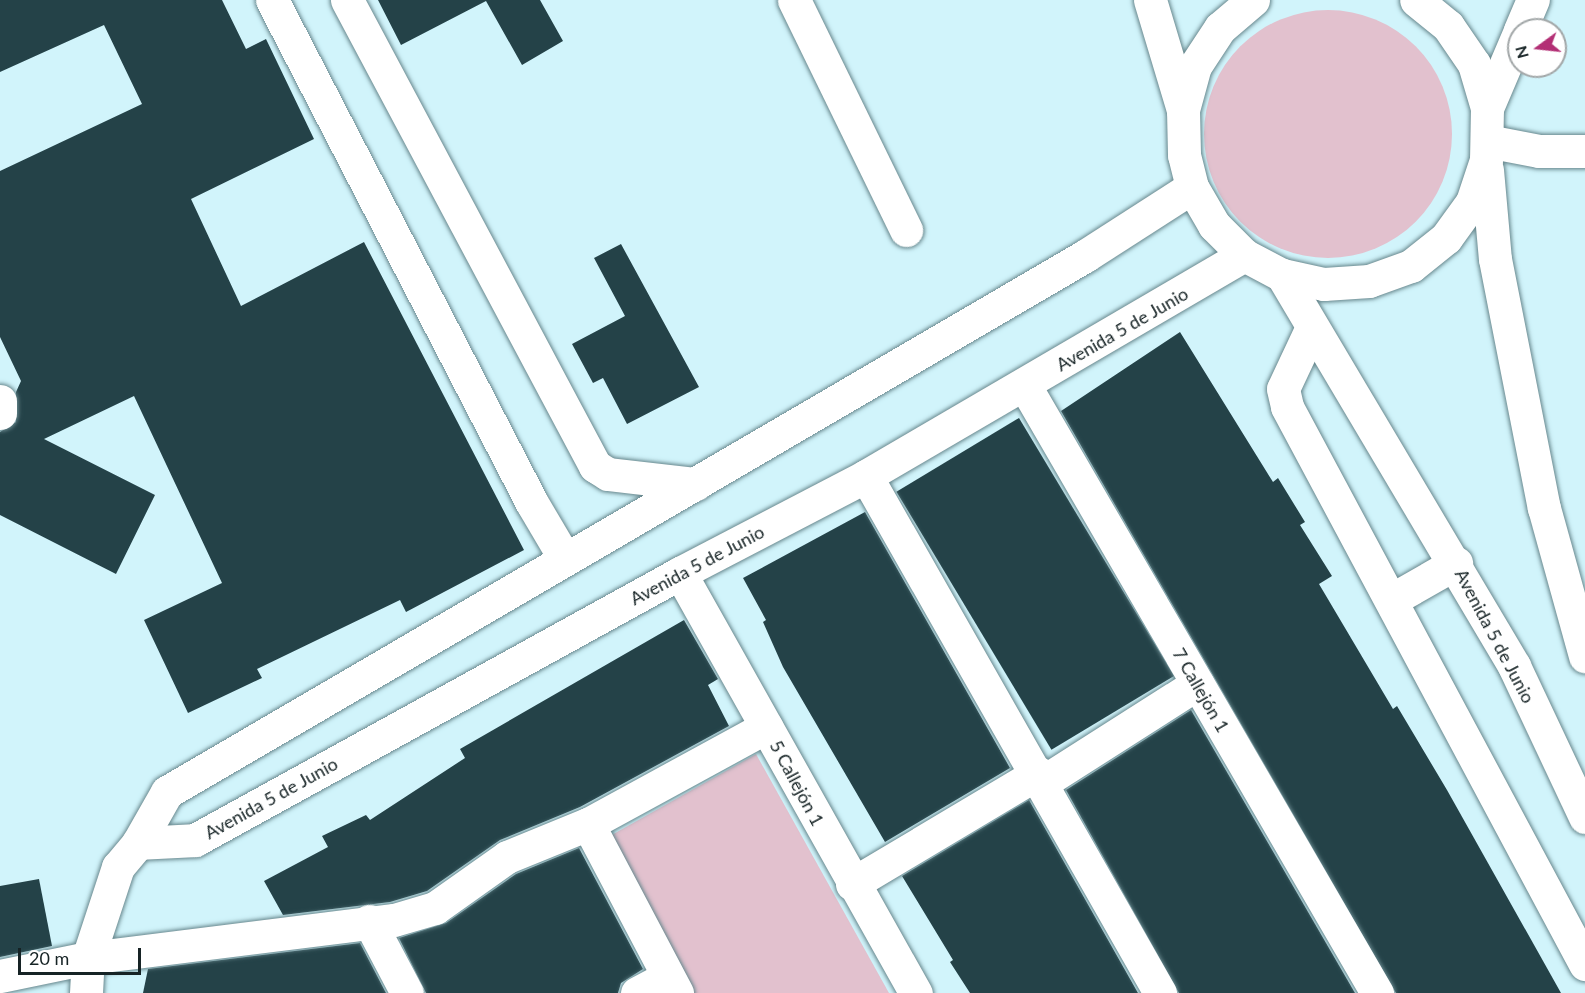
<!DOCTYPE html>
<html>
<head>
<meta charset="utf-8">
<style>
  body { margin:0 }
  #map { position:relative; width:1585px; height:993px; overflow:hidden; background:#d1f4fb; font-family:Lato,sans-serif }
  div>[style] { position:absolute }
  .green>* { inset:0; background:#e2c1ce }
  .round { border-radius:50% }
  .building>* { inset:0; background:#244248; transform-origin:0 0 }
  .roads { filter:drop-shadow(0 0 2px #67878d) drop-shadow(0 0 2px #67878d) }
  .street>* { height:33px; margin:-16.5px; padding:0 16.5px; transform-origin:16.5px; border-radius:16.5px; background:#fff }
  .primary>* { height:33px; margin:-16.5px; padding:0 16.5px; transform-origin:16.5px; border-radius:16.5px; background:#fff }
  span { translate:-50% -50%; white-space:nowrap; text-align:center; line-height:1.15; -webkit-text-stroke:6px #fff; paint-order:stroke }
  .street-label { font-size:18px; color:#162325 }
  .north { position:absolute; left:1507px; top:18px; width:60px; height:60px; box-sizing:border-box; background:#fff; border:2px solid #a2a7a8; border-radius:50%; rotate:255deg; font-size:16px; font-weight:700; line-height:24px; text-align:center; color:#162325 }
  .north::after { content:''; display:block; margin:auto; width:21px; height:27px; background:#b32f75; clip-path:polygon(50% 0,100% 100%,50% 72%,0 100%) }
  .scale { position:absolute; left:18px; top:948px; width:123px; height:27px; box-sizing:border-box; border:3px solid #162325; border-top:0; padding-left:8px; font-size:18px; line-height:21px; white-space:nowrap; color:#162325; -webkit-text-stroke:4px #fff; paint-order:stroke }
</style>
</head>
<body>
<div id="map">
  <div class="green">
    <div class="round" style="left:1204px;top:10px;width:248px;height:248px"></div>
    <div style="clip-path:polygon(756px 754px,889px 993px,686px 993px,601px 841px)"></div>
  </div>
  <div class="building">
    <div style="clip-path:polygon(0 0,222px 0,246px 49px,266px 39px,314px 139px,191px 199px,241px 306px,364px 242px,524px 550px,406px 612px,400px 600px,257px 669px,262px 678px,188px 713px,144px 620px,222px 583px,134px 396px,44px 439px,155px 495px,116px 574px,0 515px,0 432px,16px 422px,16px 392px,21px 381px,0 337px,0 171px,142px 104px,104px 25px,0 72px)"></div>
    <div style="clip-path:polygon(378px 0,540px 0,563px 41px,522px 65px,486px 1px,401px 45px)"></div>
    <div style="clip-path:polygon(621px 244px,699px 387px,627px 424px,603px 378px,593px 383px,572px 344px,625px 316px,594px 258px)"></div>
    <div style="clip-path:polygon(1180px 332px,1273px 482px,1278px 478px,1305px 522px,1300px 525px,1332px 576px,1319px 584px,1393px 709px,1397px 706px,1447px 790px,1561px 993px,1396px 993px,1061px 411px)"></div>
    <div style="left:1019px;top:418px;width:301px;height:143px;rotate:59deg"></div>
    <div style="clip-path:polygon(865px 512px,1010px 768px,885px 842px,783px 667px,763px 622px,766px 620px,743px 578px)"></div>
    <div style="clip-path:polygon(684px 620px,718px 679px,708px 685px,729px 726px,580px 807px,500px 840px,427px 891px,390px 902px,283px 915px,264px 881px,328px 847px,322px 836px,366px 815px,370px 820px,465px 758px,460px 749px)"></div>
    <div style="clip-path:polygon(1191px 710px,1355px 993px,1179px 993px,1066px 790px)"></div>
    <div style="clip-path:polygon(1029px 800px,1138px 993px,970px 993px,950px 962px,953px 960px,902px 876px)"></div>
    <div style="clip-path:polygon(579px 848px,643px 969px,621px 983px,618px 993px,426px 993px,399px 938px,446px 923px,516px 874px)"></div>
    <div style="clip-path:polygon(39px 879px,52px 946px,0 957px,0 886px)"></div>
    <div style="clip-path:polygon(360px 943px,386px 993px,143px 993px,148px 969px)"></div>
  </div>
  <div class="roads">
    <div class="street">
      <div style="left:272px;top:0;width:566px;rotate:62.67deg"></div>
      <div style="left:532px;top:503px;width:65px;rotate:59.5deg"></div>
      <div style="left:347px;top:0;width:528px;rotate:61.98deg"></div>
      <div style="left:595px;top:466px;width:15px;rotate:32deg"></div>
      <div style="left:608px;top:474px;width:88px;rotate:6.6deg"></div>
      <div style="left:794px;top:0;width:256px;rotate:64deg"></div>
      <div style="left:1487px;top:141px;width:53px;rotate:10.9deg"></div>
      <div style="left:1539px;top:151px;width:46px"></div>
      <div style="left:1312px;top:327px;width:68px;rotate:115.1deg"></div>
      <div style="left:1283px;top:389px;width:18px;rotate:77deg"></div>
      <div style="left:1287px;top:407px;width:632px;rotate:61.85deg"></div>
      <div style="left:1025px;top:386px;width:702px;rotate:59.89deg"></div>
      <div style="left:0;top:401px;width:12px;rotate:90deg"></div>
      <div style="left:866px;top:476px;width:595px;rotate:60.37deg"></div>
      <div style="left:680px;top:573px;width:482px;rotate:60.7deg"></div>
      <div style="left:1391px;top:600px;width:75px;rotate:-29.6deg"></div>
      <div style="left:1043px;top:782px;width:183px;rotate:-32.5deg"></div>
      <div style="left:588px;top:824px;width:191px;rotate:62.2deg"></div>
      <div style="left:138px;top:843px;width:57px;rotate:-3deg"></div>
      <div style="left:195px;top:840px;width:554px;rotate:-28.83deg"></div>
      <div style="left:680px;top:573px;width:210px;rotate:-27.5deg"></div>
      <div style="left:866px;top:476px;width:438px;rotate:-30.3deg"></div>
      <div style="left:852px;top:884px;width:217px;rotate:-30.8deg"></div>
      <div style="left:369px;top:921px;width:81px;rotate:62.2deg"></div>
      <div style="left:0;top:976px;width:90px;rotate:-11.6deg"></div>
      <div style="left:88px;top:958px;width:308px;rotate:-7.1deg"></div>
      <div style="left:394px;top:920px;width:43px;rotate:-16.3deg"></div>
      <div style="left:435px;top:908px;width:88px;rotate:-35.3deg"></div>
      <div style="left:507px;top:857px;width:87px;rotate:-22.2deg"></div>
      <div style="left:588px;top:824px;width:203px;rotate:-28.6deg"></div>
      <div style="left:86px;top:993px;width:35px;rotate:-87deg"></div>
      <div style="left:88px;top:958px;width:96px;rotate:-71.8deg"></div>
      <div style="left:118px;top:867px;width:31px;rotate:-50deg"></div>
      <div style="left:138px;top:843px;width:59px;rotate:-60.4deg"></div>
      <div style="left:167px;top:792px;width:1063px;rotate:-30.28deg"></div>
      <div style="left:1085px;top:256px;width:127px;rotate:-32.8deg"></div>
      <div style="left:637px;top:993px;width:34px;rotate:-28deg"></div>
    </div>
    <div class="primary">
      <div style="left:1150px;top:0;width:115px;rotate:73.3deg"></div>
      <div style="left:1253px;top:0;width:43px;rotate:139.7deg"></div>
      <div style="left:1220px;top:28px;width:45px;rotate:123.3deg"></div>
      <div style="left:1195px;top:66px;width:46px;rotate:105.3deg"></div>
      <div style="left:1183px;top:110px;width:45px;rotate:88.7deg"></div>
      <div style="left:1184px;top:155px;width:33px;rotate:76deg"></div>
      <div style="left:1192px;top:187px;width:44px;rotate:59.9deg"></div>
      <div style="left:1214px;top:225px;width:42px;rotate:45deg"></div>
      <div style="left:1244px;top:255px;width:43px;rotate:27.8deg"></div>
      <div style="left:1282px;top:275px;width:43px;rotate:12.1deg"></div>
      <div style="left:1324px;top:284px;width:45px;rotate:-3.8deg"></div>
      <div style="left:1369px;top:281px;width:45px;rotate:-19.7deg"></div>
      <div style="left:1411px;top:266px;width:45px;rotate:-38.7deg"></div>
      <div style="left:1446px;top:238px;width:44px;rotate:-54.2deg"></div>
      <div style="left:1472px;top:202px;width:44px;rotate:-71.6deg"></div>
      <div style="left:1486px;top:160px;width:52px;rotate:-88.9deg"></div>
      <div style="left:1487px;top:108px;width:46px;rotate:-106.5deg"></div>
      <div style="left:1474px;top:64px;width:46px;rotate:-124.4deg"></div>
      <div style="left:1448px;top:26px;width:41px;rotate:-140.9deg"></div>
      <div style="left:1520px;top:30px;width:33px;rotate:-67deg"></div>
      <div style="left:1487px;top:108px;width:82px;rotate:-66.9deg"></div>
      <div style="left:1487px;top:170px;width:89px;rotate:84.9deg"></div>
      <div style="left:1495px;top:259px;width:254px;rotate:78.9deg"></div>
      <div style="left:1544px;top:508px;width:154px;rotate:74.5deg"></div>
      <div style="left:1282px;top:275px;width:455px;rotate:59.3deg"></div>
      <div style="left:1514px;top:666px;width:167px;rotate:64.8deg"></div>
    </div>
  </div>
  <div class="street-label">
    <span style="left:1122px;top:329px;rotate:-30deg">Avenida 5 de Junio</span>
    <span style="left:697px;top:565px;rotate:-28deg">Avenida 5 de Junio</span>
    <span style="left:1495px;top:636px;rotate:62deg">Avenida 5 de Junio</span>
    <span style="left:1201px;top:690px;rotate:60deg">7 Callejón 1</span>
    <span style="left:797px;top:783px;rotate:62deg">5 Callejón 1</span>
    <span style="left:271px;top:798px;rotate:-29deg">Avenida 5 de Junio</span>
  </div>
  <div class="north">N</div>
  <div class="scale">20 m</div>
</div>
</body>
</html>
